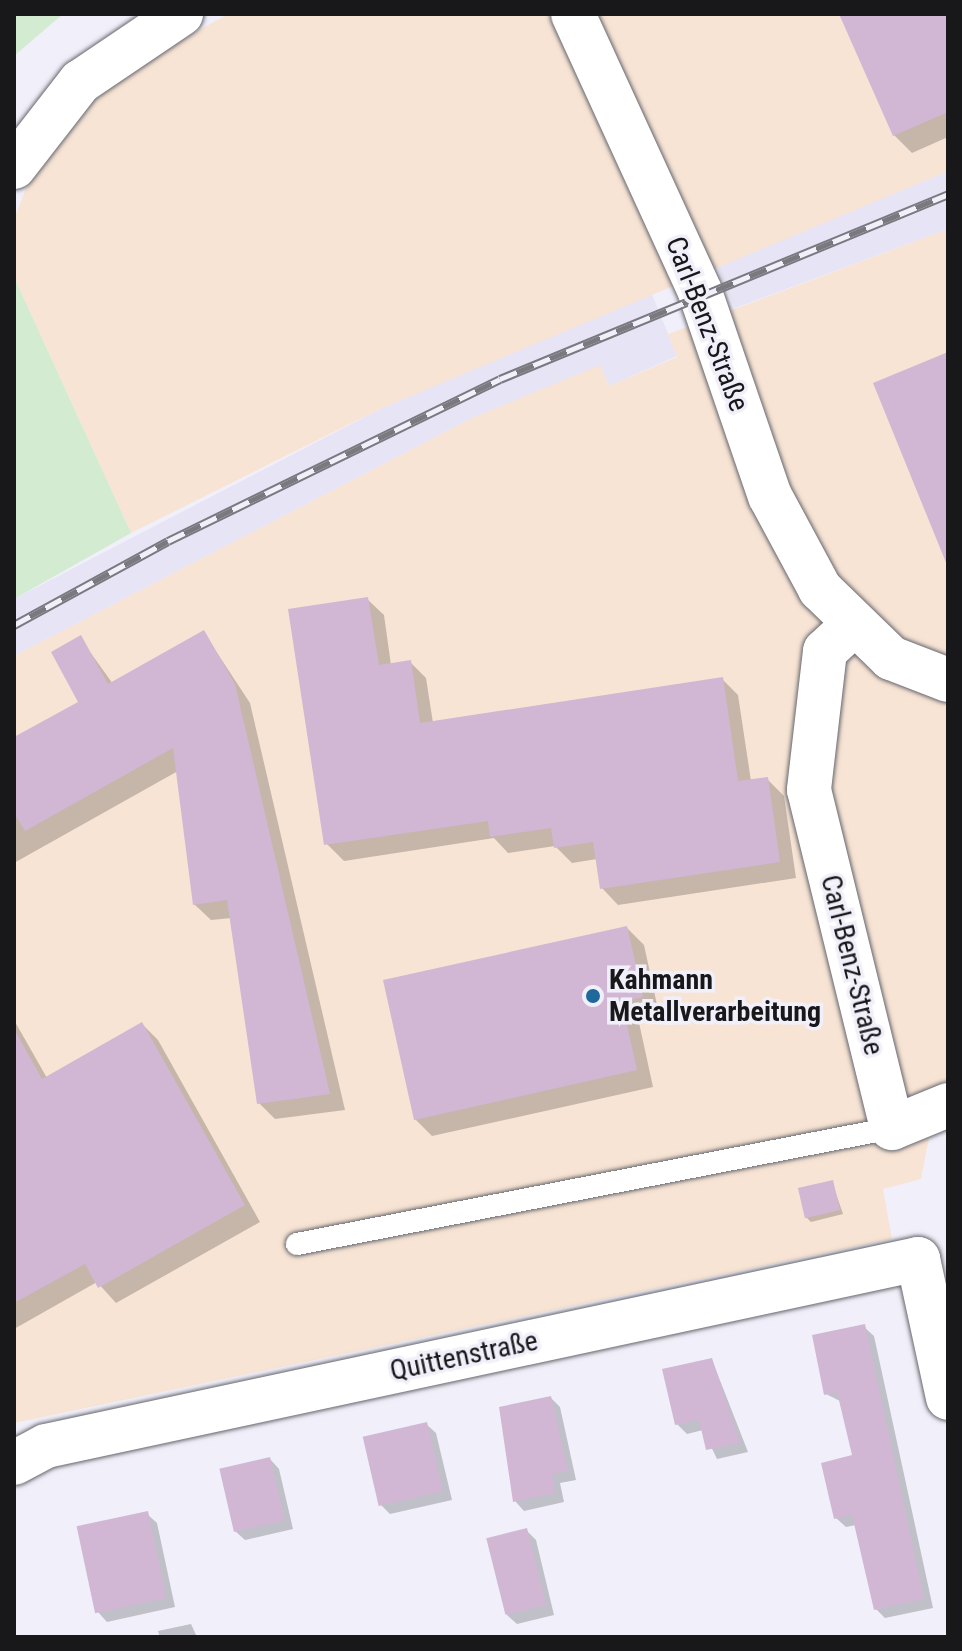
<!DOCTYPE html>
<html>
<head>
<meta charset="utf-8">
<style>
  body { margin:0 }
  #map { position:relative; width:962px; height:1651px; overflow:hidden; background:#f1f0fa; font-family:"Roboto Condensed",sans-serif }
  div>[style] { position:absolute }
  .built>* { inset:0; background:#e6e4f5 }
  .industrial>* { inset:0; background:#f7e4d4 }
  .green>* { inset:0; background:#d2ebd1 }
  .shadow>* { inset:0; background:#0003 }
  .building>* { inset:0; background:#d1b7d4; transform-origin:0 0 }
  .roads { filter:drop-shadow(0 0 2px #66666e) drop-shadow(0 0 2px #66666e) }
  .service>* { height:22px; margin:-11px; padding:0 11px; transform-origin:11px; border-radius:11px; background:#fff }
  .minor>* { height:44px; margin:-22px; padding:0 22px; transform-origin:22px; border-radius:22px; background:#fff }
  .rail>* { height:9px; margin-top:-4.5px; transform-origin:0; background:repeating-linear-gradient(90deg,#f1f0fa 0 18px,#7a7980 0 36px); box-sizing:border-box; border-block:2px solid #7a7980 }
  .dots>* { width:22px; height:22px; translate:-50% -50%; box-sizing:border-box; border:4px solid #f1f0fa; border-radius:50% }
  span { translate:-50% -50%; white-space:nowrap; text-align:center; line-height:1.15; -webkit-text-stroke:7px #f1f0fa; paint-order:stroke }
  .street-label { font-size:28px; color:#18181b }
  .poi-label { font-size:28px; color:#18181b; font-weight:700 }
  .left { translate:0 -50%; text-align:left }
  .frame { position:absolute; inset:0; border:16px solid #18181b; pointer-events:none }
</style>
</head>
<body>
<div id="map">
  <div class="built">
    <div style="clip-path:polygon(948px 171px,948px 229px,735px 308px,717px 266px)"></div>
    <div style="clip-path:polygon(651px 292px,677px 356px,609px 386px,600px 366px,470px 419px,14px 656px,14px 599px,382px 408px)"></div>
  </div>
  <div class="industrial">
    <div style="clip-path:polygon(228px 14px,948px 14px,948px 171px,382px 408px,131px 533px,14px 277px,14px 219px,30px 178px,80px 113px,130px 69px)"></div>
    <div style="clip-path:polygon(948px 229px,948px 1126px,930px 1133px,921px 1179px,883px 1189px,892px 1239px,14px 1423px,14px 656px,470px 419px,600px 365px,609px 386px,677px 357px,668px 334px)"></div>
  </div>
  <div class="green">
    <div style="clip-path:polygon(14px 14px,63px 14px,14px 56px)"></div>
    <div style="clip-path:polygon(14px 277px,131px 533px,14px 599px)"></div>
  </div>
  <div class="shadow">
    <div style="clip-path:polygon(841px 14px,948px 14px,948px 137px,912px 153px,894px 135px)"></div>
    <div style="clip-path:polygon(367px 599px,384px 615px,391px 665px,410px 662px,426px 678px,433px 723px,722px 679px,738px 695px,751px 781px,767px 779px,784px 796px,796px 878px,618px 905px,602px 888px,597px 859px,572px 863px,555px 846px,508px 853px,494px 838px,344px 861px,327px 844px)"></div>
    <div style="clip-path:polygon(204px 633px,250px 703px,345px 1110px,275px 1119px,259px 1103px,232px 918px,211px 920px,194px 904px,178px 771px,14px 863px,14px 739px,80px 702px,80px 638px,113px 684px)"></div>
    <div style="clip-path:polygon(627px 928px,644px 945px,659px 1014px,638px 1018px,653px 1087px,432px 1136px,415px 1119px)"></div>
    <div style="clip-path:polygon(14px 1020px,47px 1078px,142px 1024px,158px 1040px,260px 1222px,116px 1303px,97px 1282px,14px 1329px)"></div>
    <div style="clip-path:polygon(832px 1182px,843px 1214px,811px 1222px,806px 1217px)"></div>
    <div style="clip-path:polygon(864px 1327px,874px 1336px,933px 1608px,885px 1618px,876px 1609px,856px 1525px,846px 1527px,836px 1518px,855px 1457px,842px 1402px,826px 1394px)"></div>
    <div style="clip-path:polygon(712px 1360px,748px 1452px,717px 1459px,703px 1430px,687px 1434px,677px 1424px)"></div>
    <div style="clip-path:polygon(551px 1398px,560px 1407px,576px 1480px,560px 1483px,564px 1502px,524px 1511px,515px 1501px)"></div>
    <div style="clip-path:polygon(426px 1424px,436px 1433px,452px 1500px,390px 1514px,381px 1505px)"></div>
    <div style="clip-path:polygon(270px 1459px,279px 1469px,293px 1529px,245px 1540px,235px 1531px)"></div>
    <div style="clip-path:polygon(147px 1514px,157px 1523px,175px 1607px,107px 1622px,98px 1612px)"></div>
    <div style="clip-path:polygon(526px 1530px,536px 1540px,554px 1615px,517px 1624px,507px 1615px)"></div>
    <div style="clip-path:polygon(191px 1624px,197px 1637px,160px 1637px,158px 1631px)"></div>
  </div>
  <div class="building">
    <div style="clip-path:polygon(839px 14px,948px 14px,948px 112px,893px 136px)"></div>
    <div style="clip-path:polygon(948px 352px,948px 564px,947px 565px,873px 383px)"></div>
    <div style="clip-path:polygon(368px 597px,379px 665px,411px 660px,420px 723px,723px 677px,738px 781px,768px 777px,780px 862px,600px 889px,593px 842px,554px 848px,551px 828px,490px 837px,488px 821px,324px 845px,288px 609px)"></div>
    <div style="clip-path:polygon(204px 630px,235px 684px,330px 1094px,257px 1104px,227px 900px,193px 905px,173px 748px,25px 831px,14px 813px,14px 737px,78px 702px,51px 652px,81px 635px,108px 684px)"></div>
    <div style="clip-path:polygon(627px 926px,643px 997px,622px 1002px,637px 1070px,414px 1120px,383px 980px)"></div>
    <div style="clip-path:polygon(142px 1022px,245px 1205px,98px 1288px,85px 1264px,14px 1303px,14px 1029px,42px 1079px)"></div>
    <div style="left:833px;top:1180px;width:31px;height:36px;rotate:77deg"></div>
    <div style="clip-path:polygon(865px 1324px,924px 1599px,874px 1610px,852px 1515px,834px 1519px,821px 1463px,852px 1455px,837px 1392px,824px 1395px,812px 1335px)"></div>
    <div style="clip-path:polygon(712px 1358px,740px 1443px,706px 1450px,699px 1420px,675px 1425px,662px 1369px)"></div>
    <div style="clip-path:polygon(551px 1396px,568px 1471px,552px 1474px,555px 1493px,513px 1502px,499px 1407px)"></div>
    <div style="left:427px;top:1422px;width:71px;height:66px;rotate:77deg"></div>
    <div style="left:270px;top:1457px;width:65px;height:52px;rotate:77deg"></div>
    <div style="left:148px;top:1511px;width:89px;height:73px;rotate:78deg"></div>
    <div style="left:527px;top:1528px;width:79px;height:42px;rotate:76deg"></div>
  </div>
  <div class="roads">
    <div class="service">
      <div style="left:297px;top:1244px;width:606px;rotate:-11.03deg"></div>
    </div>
    <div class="minor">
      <div style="left:573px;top:14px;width:306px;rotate:65.4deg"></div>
      <div style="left:700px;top:292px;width:216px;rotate:71.1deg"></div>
      <div style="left:770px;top:496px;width:106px;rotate:61.7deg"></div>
      <div style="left:820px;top:589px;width:99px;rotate:44.2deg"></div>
      <div style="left:891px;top:658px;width:61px;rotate:21.1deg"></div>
      <div style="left:14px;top:167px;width:108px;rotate:-52.2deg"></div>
      <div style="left:80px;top:82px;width:122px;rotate:-34deg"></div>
      <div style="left:853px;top:625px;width:38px;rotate:137deg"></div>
      <div style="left:825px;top:651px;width:140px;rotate:96.6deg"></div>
      <div style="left:809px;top:790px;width:348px;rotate:76.2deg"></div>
      <div style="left:892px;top:1128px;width:61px;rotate:-22.3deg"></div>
      <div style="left:14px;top:1463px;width:36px;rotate:-28deg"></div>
      <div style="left:46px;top:1446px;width:892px;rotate:-12.1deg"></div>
      <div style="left:918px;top:1259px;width:142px;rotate:77.8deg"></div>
    </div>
  </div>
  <div class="rail">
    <div style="left:14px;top:625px;width:175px;rotate:-28.6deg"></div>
    <div style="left:168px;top:541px;width:369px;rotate:-26deg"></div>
    <div style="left:500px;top:379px;width:485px;rotate:-22.4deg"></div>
  </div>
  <div class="dots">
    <div style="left:593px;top:996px;background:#1f689b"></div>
  </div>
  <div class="street-label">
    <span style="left:707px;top:324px;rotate:69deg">Carl-Benz-Straße</span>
    <span style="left:852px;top:965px;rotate:76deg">Carl-Benz-Straße</span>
    <span style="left:464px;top:1356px;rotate:-12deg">Quittenstraße</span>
  </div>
  <div class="poi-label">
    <span class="left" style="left:609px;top:996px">Kahmann<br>Metallverarbeitung</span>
  </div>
  <div class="frame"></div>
</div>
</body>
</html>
